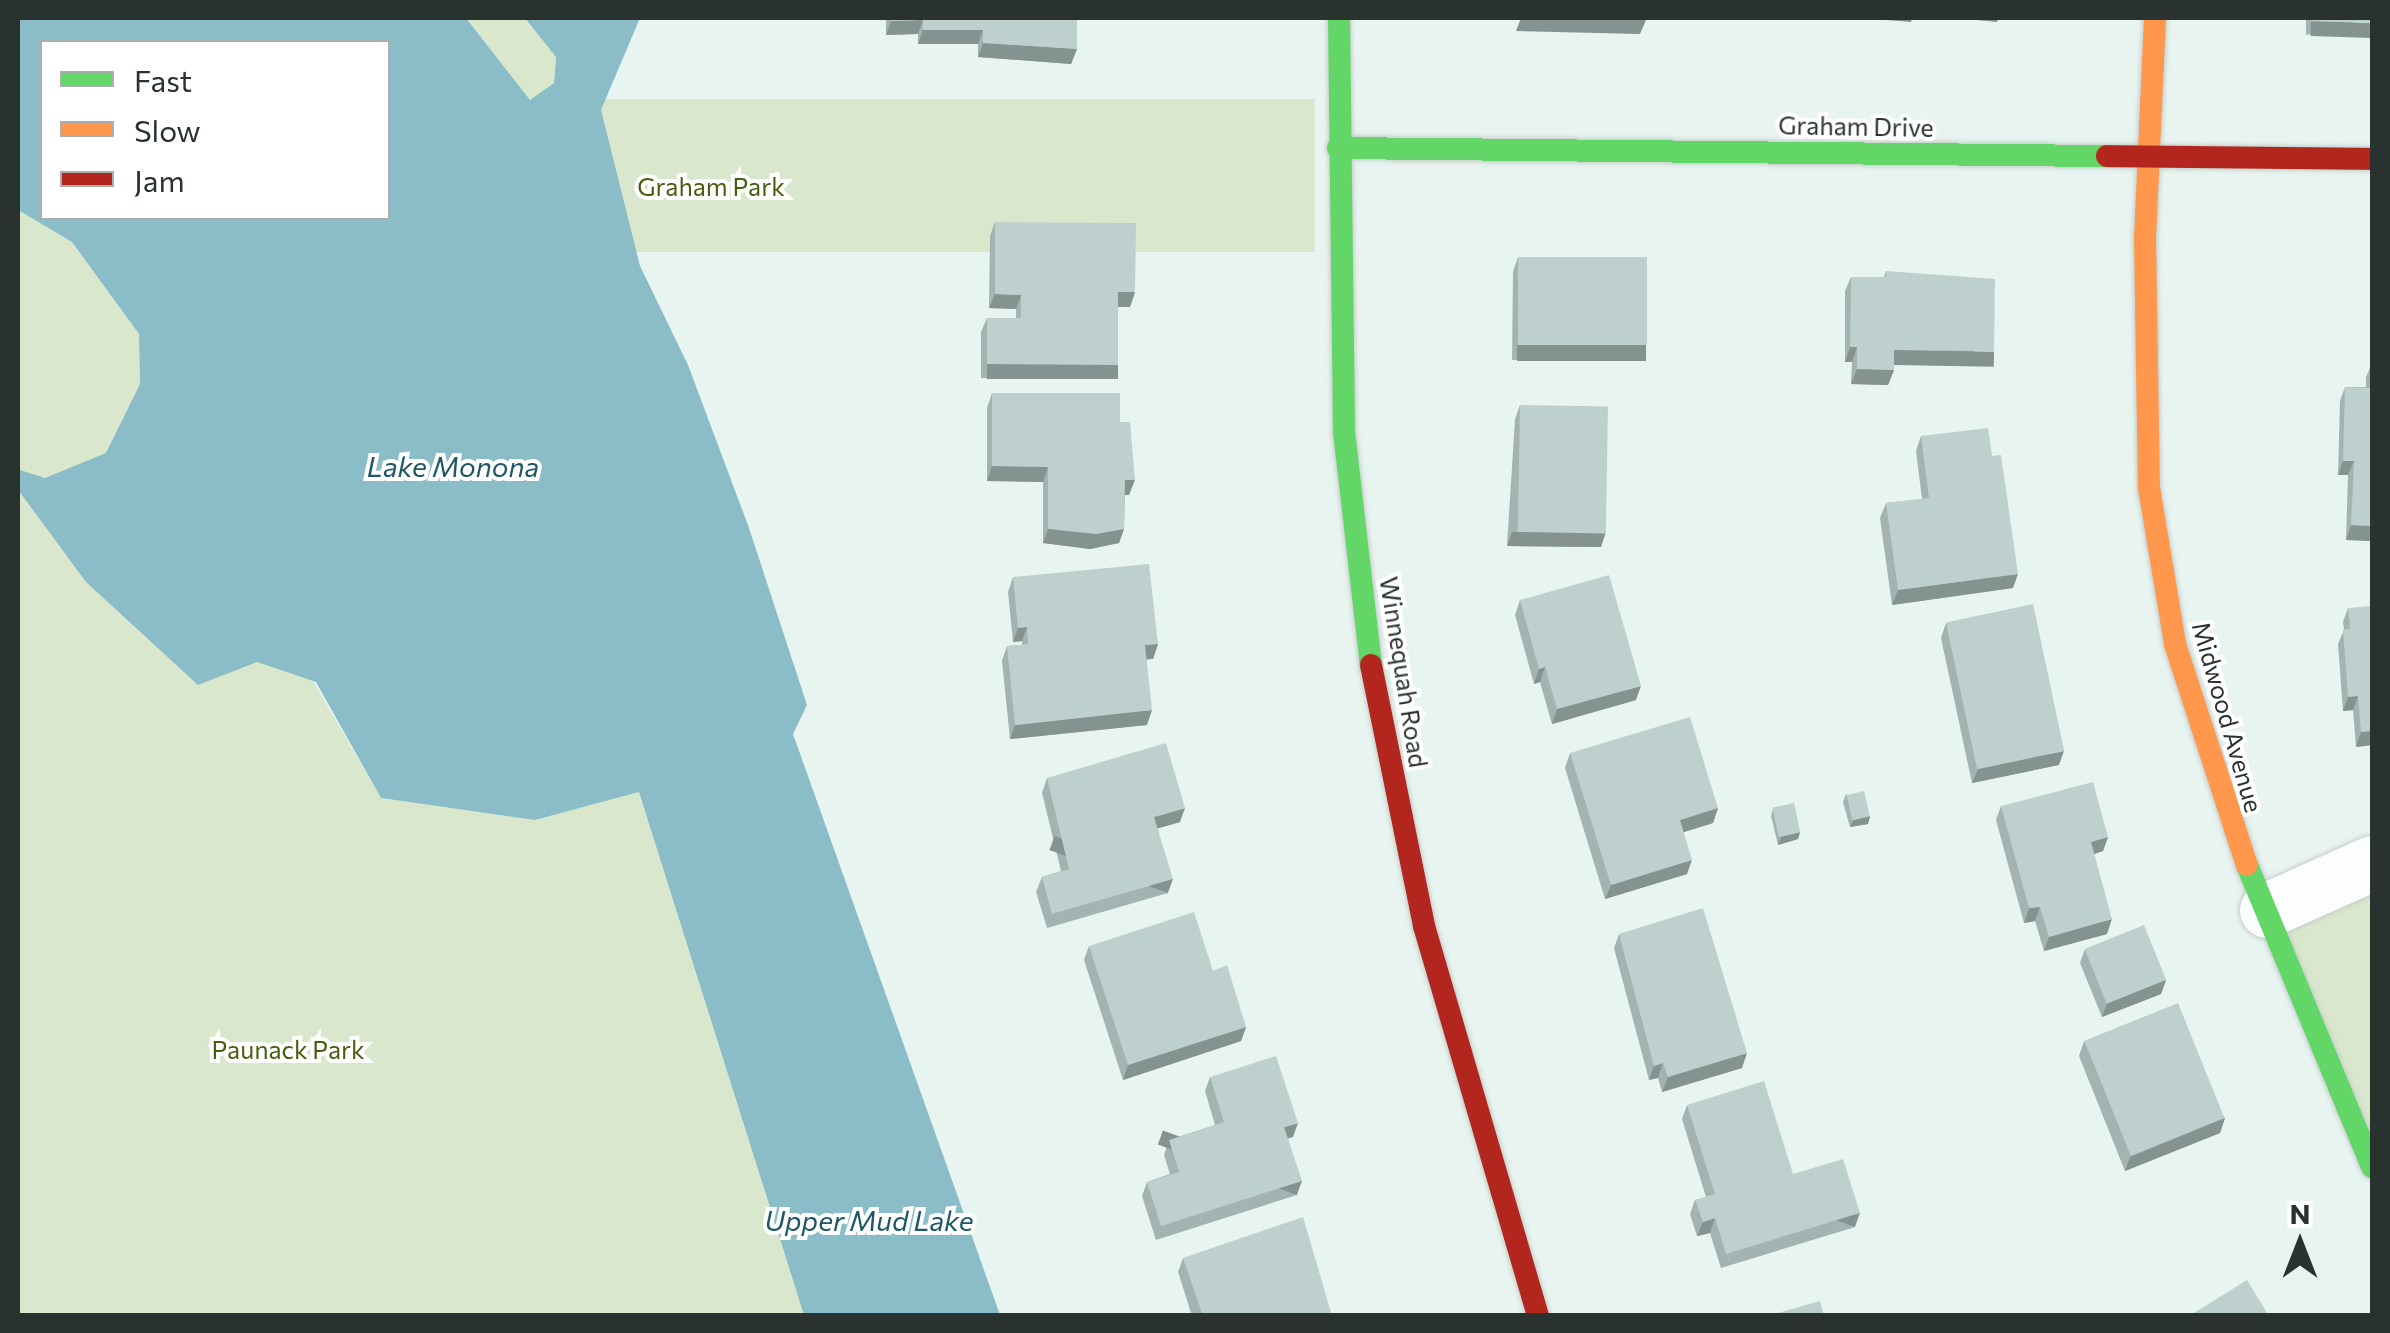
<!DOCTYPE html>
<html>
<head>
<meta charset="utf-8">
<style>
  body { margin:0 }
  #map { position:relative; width:2390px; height:1333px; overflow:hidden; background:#e8f4f0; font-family:Commissioner,sans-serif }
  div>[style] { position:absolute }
  .green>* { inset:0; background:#d9e8cc; transform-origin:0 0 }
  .water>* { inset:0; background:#8abdc8 }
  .roads { filter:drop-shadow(0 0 2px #c4ceca) drop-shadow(0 0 2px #c4ceca) }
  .street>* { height:55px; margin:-27.5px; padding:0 27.5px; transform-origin:27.5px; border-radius:27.5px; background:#fcfdfd }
  .fast>* { height:22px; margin:-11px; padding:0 11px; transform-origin:11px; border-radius:11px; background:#63d668 }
  .slow>* { height:22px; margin:-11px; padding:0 11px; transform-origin:11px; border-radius:11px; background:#ff974d }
  .jam>* { height:22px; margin:-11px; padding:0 11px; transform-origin:11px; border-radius:11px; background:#b3261e }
  .wall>* { inset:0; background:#a3b3b1 }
  .shaded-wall>* { inset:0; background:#849290; transform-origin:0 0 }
  .building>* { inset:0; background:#bdd0ce; transform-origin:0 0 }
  span { translate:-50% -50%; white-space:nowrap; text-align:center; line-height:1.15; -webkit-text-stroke:8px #fff; paint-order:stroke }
  .street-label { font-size:25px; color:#29322e }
  .park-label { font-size:25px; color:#485e0f }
  .water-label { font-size:28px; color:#1e5765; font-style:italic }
  .frame { position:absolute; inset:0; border:20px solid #29322e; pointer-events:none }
  .legend { position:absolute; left:40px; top:40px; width:350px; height:180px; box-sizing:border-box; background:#fff; border:2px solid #a9adab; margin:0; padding:12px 18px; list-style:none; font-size:30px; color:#29322e }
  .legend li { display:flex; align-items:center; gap:20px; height:50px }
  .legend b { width:50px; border:2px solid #a9adab }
  .north { position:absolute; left:2250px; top:1193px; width:100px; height:100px; -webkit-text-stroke:8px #fff; paint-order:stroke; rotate:0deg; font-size:28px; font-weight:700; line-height:40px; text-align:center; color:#29322e }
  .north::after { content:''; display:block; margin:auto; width:35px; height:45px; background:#29322e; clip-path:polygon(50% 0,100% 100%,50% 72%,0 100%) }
</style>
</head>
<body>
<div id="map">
  <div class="green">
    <div style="clip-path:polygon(466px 18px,525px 18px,556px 56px,554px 83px,530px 100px)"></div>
    <div style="left:1315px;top:99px;width:153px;height:714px;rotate:90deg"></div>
    <div style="clip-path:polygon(18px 210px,72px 242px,139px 334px,140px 384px,381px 798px,535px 820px,639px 792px,807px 1315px,18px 1315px)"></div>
    <div style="clip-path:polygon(2372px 863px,2372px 1167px,2267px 910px)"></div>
  </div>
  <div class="water">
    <div style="clip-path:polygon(evenodd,18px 18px,466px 18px,530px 100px,554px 83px,556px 57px,525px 18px,640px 18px,601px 110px,640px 266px,688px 365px,749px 528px,807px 705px,793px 734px,1000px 1315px,804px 1315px,639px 792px,535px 820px,381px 798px,316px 682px,257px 662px,198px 685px,86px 582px,19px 491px,20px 470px,45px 478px,106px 453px,140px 384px,139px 334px,72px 242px,18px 210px,18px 18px,42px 42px,388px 42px,388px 218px,42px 218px,42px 42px)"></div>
  </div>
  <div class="roads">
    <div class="street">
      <div style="left:2267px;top:910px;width:115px;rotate:-24.1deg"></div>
    </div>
    <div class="fast">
      <div style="left:1339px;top:18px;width:414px;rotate:89.3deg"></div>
      <div style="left:1344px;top:432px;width:235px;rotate:83.4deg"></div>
      <div style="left:1338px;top:148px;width:769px;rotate:0.6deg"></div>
      <div style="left:2247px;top:865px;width:327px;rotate:67.5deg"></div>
    </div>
    <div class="slow">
      <div style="left:2155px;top:18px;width:220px;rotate:92.6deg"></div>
      <div style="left:2145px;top:238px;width:250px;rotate:89.1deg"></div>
      <div style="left:2149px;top:488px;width:158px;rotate:80.5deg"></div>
      <div style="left:2175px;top:644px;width:232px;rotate:72deg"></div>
    </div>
    <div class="jam">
      <div style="left:2107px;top:156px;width:265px;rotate:0.6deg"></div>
      <div style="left:1371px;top:665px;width:266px;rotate:78.5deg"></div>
      <div style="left:1424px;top:926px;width:406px;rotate:73.7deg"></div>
    </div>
  </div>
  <div class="wall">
    <div style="clip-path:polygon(886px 18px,1077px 18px,1077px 49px,1071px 64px,978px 57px,978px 44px,918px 44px,918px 34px,886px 35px)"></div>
    <div style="clip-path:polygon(2306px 18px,2372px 18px,2306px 35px)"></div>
    <div style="clip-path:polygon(995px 222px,1135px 292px,1130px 307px,1118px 307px,1112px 379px,981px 378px,981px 332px,987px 318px,1016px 318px,1016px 309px,989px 308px,990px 236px)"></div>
    <div style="clip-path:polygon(1518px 257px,1641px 361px,1512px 360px,1513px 272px)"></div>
    <div style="clip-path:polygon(1886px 271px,1989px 365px,1894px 364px,1894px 370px,1888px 385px,1851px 384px,1852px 362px,1845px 362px,1845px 291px,1851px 277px,1884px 277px)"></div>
    <div style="clip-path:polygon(2372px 363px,2372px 541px,2346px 540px,2348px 475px,2338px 475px,2340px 401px,2345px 387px,2366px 387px,2366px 377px)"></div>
    <div style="clip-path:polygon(992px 393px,1120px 422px,1129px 495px,1125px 495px,1124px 529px,1119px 543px,1090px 549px,1043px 543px,1043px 482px,987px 481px,987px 408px)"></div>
    <div style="clip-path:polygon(1520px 405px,1601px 547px,1507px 546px,1515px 419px)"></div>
    <div style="clip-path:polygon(1921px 436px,1992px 456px,2013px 588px,1892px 605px,1880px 518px,1886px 503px,1922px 499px,1916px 451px)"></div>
    <div style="clip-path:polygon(1013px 577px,1158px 644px,1153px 659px,1147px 659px,1147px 725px,1010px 739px,1002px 661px,1007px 646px,1022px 645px,1022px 641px,1013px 642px,1008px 592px)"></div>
    <div style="clip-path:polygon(1520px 600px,1636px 700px,1552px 724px,1540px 682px,1534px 684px,1515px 615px)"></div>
    <div style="clip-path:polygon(2348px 608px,2372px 745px,2356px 747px,2353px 710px,2343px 711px,2338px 644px,2344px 630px,2343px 622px)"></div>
    <div style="clip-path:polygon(1946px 623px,2059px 765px,1972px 783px,1941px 638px)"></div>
    <div style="clip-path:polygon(1570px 753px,1718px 808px,1713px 823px,1683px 832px,1687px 874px,1605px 899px,1565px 768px)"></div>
    <div style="clip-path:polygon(1047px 778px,1180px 822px,1158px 828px,1168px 893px,1047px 928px,1036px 892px,1042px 877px,1061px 871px,1042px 793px)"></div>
    <div style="clip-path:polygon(1846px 794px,1870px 816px,1868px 824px,1850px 827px,1843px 802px)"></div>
    <div style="clip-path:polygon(2001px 806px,2108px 837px,2103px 851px,2094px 854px,2107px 934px,2044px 951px,2035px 921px,2024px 923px,1996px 820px)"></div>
    <div style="clip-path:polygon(1773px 809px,1800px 832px,1798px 839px,1778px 845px,1771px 816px)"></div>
    <div style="clip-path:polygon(1619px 934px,1742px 1068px,1662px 1092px,1658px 1078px,1649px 1080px,1614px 948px)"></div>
    <div style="clip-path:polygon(1089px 946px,1213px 971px,1246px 1027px,1241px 1041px,1123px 1080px,1084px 960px)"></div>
    <div style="clip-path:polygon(2085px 949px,2166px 980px,2161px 994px,2102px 1017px,2080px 963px)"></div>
    <div style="clip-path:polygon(2084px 1041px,2225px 1118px,2220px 1133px,2125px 1171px,2079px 1056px)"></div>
    <div style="clip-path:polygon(1210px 1077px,1293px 1137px,1288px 1138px,1297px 1195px,1156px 1240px,1142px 1196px,1147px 1182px,1170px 1174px,1164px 1155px,1169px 1140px,1215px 1125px,1205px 1091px)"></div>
    <div style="clip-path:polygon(1687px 1105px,1793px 1174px,1855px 1227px,1721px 1268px,1710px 1233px,1697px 1236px,1690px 1214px,1695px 1200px,1706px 1197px,1682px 1119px)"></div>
    <div style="clip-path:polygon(1183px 1258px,1332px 1316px,1192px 1316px,1178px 1272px)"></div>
  </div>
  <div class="shaded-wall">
    <div style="clip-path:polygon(1521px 18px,1561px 18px,1646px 20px,1640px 34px,1516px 31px)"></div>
    <div style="clip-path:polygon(1860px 18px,1912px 18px,1911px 22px)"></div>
    <div style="clip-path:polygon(1955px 18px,1998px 18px,1997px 22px)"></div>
    <div style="clip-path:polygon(923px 20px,918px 34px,886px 35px,891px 21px)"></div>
    <div style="left:2311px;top:21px;width:61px;height:15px;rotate:2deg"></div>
    <div style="clip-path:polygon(923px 30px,983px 30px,978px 44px,918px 44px)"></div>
    <div style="clip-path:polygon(983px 43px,1077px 49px,1071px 64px,978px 57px)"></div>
    <div style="clip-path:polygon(1118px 292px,1135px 292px,1130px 307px,1113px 307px)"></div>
    <div style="clip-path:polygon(995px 294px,1021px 295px,1016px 309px,989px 308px)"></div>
    <div style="left:1517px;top:345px;width:129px;height:16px"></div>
    <div style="clip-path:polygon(1850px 347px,1857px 347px,1852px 362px,1845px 362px)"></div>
    <div style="left:1894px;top:350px;width:100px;height:15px;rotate:1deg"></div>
    <div style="left:987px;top:364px;width:131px;height:15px"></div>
    <div style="clip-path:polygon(1857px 369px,1894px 370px,1888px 385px,1851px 384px)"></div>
    <div style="clip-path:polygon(2343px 461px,2354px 461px,2348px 475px,2338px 475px)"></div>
    <div style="clip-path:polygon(992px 466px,1048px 467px,1043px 482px,987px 481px)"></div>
    <div style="clip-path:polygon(1125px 480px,1135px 480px,1129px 495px,1120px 495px)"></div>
    <div style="clip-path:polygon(2351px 525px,2372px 526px,2372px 541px,2346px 540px)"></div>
    <div style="clip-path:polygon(1048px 529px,1124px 529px,1119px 543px,1090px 549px,1043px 543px)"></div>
    <div style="clip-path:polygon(1512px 532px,1606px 532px,1601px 547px,1507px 546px)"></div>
    <div style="clip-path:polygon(2018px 574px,2013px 588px,1892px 605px,1898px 590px)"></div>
    <div style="clip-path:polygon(1027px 627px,1022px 641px,1013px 642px,1018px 628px)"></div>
    <div style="clip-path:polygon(1158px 644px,1153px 659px,1140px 660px,1145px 645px)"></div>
    <div style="clip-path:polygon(1545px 667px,1540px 682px,1534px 684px,1539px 669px)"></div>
    <div style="clip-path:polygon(1641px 686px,1636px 700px,1552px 724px,1557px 709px)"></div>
    <div style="clip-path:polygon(2358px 696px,2353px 710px,2343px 711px,2348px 697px)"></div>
    <div style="clip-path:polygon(1152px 710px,1147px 725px,1010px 739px,1015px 725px)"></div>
    <div style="clip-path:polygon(2372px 731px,2372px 745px,2356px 747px,2361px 732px)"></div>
    <div style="clip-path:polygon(2064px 751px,2059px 765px,1972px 783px,1978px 769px)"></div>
    <div style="clip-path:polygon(1185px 808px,1180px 822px,1149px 831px,1154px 817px)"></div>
    <div style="clip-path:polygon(1718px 808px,1713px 823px,1675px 835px,1680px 820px)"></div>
    <div style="clip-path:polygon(1870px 816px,1868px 824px,1850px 827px,1853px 820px)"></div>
    <div style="clip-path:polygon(1800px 832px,1798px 839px,1778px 845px,1781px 837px)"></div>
    <div style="clip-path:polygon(2108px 837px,2103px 851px,2085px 857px,2091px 842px)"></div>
    <div style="clip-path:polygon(1692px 860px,1687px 874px,1605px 899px,1611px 885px)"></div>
    <div style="left:1173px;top:879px;width:15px;height:126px;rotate:110deg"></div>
    <div style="clip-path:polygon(2040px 907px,2035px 921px,2024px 923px,2029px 908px)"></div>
    <div style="clip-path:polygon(2112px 919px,2107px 934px,2044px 951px,2049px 937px)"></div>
    <div style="clip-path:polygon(2166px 980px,2161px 994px,2102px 1017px,2107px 1003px)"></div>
    <div style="clip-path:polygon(1246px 1027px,1241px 1041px,1123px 1080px,1128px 1065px)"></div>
    <div style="clip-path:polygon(1747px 1053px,1742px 1068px,1662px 1092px,1668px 1077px)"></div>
    <div style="clip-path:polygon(1663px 1063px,1658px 1078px,1649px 1080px,1654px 1066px)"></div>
    <div style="clip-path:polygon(2225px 1118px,2220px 1133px,2125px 1171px,2130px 1157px)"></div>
    <div style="clip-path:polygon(1298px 1123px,1293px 1137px,1279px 1141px,1284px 1127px)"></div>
    <div style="left:1302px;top:1181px;width:15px;height:148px;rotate:110deg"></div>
    <div style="left:1860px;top:1213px;width:15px;height:140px;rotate:110deg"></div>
    <div style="clip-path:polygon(1715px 1218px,1710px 1233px,1697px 1236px,1703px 1222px)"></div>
  </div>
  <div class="building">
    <div style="clip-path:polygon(891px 18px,1077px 18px,1077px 49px,983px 43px,983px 30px,923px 30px,923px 20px,891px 21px)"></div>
    <div style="clip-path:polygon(1561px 18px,1646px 18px,1646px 20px)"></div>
    <div style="clip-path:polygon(2311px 18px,2372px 18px,2372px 23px,2311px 21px)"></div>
    <div style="clip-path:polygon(995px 222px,1136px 223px,1135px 292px,1118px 292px,1118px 365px,987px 364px,987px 318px,1021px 318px,1021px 295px,995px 294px)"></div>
    <div style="left:1518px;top:257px;width:129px;height:88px"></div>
    <div style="clip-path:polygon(1886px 271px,1995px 279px,1994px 351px,1894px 350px,1894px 370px,1857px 369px,1857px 347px,1850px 347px,1851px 277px,1886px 277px)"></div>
    <div style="clip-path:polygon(2372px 363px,2372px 526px,2351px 525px,2354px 461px,2343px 461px,2345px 387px,2371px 388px)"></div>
    <div style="clip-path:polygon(992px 393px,1120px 393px,1120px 422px,1130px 422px,1135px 480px,1125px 480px,1124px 529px,1096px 534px,1048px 529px,1048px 467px,992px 466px)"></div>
    <div style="left:1520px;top:405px;width:88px;height:127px;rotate:1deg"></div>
    <div style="clip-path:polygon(1988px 428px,1992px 456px,2001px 455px,2018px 574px,1898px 590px,1886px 503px,1929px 498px,1921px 436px)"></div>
    <div style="clip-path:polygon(1149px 564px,1158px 644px,1145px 645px,1152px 710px,1015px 725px,1007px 646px,1028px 644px,1027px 627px,1018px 628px,1013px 577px)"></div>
    <div style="clip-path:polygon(1609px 575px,1641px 686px,1557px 709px,1545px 667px,1539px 669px,1520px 600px)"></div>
    <div style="left:2033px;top:604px;width:150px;height:89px;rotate:78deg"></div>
    <div style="clip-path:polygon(2372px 606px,2372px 731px,2361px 732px,2358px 696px,2348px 697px,2343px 630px,2350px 629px,2348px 608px)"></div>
    <div style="clip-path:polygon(1690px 717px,1718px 808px,1680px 820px,1692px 860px,1611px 885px,1570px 753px)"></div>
    <div style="clip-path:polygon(1166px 743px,1185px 808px,1154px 817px,1173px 879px,1052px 914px,1042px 877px,1069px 869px,1047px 778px)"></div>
    <div style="clip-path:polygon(2093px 782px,2108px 837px,2091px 842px,2112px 919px,2049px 937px,2040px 907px,2029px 908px,2001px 806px)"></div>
    <div style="left:1864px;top:791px;width:26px;height:18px;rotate:77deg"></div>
    <div style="left:1794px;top:803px;width:30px;height:22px;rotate:78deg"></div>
    <div style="clip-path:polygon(1703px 908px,1747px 1053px,1668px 1077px,1663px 1063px,1654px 1066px,1619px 934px)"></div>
    <div style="clip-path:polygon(1194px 912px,1213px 971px,1227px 965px,1246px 1027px,1128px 1065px,1089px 946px)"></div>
    <div style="left:2144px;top:925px;width:59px;height:64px;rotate:68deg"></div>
    <div style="left:2178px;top:1003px;width:124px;height:101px;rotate:68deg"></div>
    <div style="clip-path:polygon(1276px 1056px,1298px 1123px,1284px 1127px,1302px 1181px,1161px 1226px,1147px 1182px,1179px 1172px,1169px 1140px,1224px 1122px,1210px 1077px)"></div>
    <div style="clip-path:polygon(1764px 1081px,1793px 1174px,1843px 1159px,1860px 1213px,1726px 1254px,1715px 1218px,1703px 1222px,1695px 1200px,1715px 1194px,1687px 1105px)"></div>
    <div style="clip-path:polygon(1303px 1217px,1332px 1316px,1203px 1316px,1183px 1258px)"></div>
    <div style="clip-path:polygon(2247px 1280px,2269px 1316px,2189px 1316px)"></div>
    <div style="clip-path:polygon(1820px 1301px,1824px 1316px,1767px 1316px)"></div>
  </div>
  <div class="street-label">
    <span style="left:1856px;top:126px;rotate:1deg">Graham Drive</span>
    <span style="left:1404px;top:672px;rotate:81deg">Winnequah Road</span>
    <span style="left:2228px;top:717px;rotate:74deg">Midwood Avenue</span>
  </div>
  <div class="park-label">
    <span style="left:711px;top:186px">Graham Park</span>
    <span style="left:288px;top:1049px">Paunack Park</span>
  </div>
  <div class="water-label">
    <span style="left:453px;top:466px">Lake Monona</span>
    <span style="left:869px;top:1220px">Upper Mud Lake</span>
  </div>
  <div class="frame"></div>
  <ul class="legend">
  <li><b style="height:12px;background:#63d668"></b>Fast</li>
  <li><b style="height:12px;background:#ff974d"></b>Slow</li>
  <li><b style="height:12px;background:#b3261e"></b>Jam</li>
  </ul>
  <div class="north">N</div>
</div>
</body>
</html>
